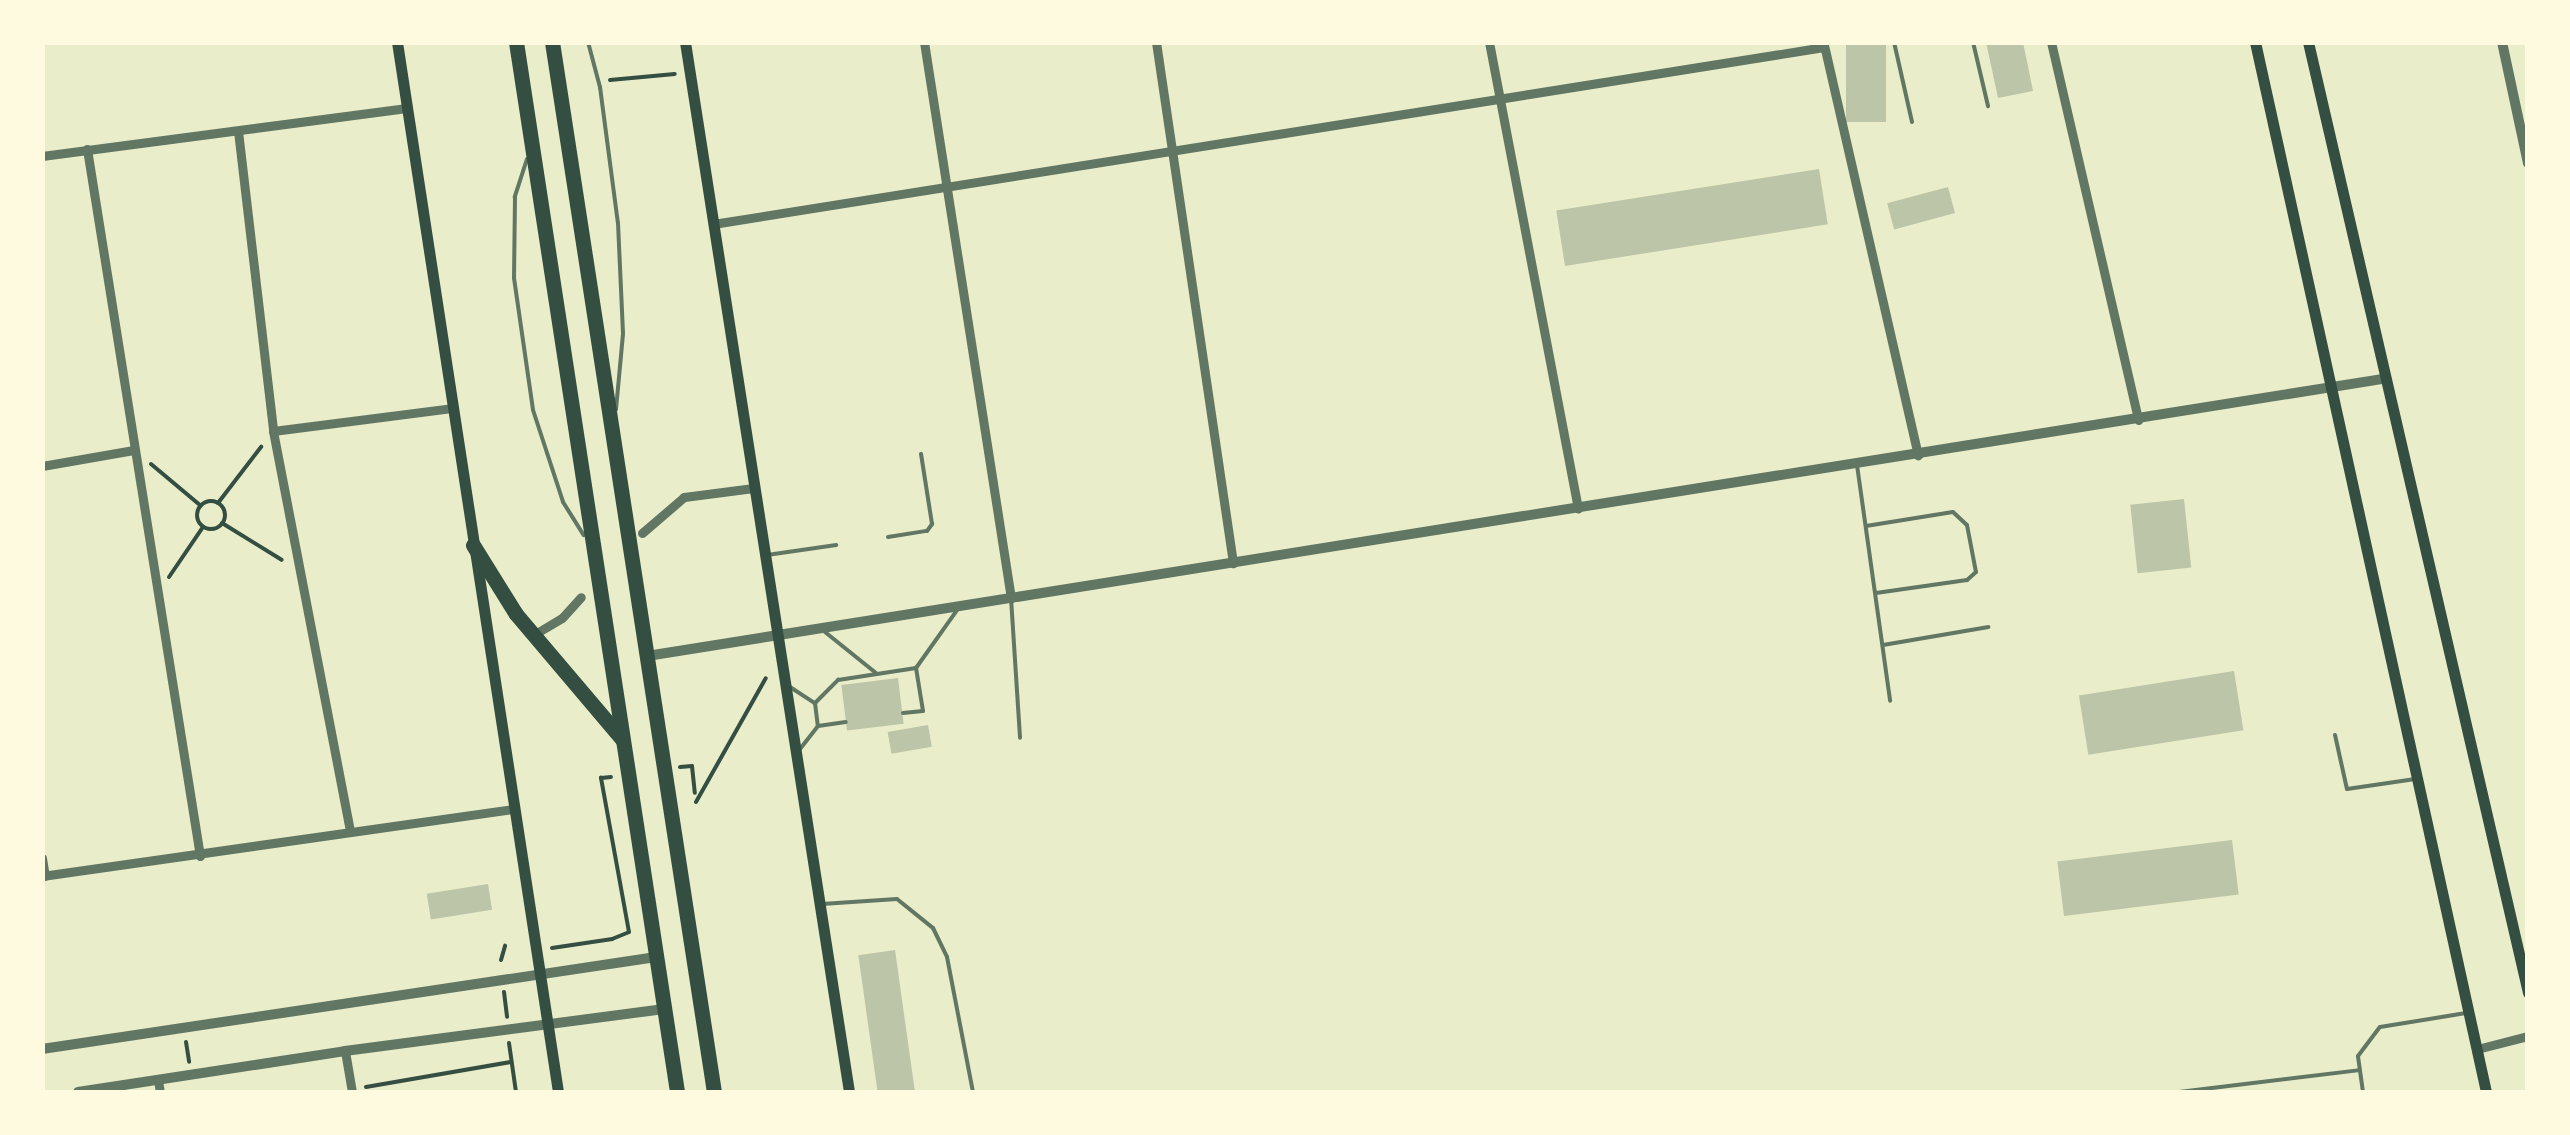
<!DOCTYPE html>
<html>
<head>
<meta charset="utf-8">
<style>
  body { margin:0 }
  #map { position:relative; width:2570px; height:1135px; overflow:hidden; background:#e9edc9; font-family:Spectral,serif }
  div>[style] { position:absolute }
  .building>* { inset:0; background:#bcc5a7; transform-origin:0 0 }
  .path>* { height:4px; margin:-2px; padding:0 2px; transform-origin:2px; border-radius:2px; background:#344e41 }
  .path>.ring { margin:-2px; padding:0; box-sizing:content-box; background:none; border:4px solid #344e41; border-radius:50% }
  .service>* { height:4px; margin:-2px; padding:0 2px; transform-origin:2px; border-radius:2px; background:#617663 }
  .minor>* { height:9px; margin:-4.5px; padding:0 4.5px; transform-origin:4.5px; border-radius:4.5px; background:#617663 }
  .tertiary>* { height:10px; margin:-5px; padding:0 5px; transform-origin:5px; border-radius:5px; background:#617663 }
  .secondary>* { height:11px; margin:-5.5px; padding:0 5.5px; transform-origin:5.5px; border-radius:5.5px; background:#344e41 }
  .motorway>* { height:15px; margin:-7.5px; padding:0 7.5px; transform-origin:7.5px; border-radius:7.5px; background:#344e41 }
  span { translate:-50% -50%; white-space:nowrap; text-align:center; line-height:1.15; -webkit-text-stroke:9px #fefae0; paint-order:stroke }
  .frame { position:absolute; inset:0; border:45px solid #fefae0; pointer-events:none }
</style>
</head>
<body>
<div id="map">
  <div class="building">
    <div style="left:1846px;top:42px;width:40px;height:80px"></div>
    <div style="clip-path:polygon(1986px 42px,2023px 42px,2033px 91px,1998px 98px)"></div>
    <div style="left:1819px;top:169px;width:56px;height:266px;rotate:81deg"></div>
    <div style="left:1948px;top:187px;width:27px;height:63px;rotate:75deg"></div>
    <div style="left:2184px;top:499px;width:69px;height:54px;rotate:84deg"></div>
    <div style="left:2234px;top:671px;width:60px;height:157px;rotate:81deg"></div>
    <div style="left:898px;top:678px;width:46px;height:57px;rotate:83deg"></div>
    <div style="left:928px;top:725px;width:22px;height:41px;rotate:80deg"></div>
    <div style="left:2232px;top:840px;width:55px;height:176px;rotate:83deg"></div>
    <div style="left:488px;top:884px;width:26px;height:62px;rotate:81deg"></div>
    <div style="left:895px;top:950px;width:144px;height:37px;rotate:82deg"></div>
  </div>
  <div class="path">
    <div style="left:610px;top:80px;width:65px;rotate:-5.3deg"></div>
    <div style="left:151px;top:464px;width:65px;rotate:40deg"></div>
    <div class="ring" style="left:197px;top:501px;width:24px;height:24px"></div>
    <div style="left:218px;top:503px;width:71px;rotate:-52.5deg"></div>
    <div style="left:222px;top:523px;width:70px;rotate:31.7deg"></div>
    <div style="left:169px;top:577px;width:60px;rotate:-55.8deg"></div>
    <div style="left:680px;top:767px;width:12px;rotate:-5deg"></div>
    <div style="left:692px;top:766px;width:27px;rotate:84deg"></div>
    <div style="left:696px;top:802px;width:142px;rotate:-60.6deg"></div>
    <div style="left:552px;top:948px;width:61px;rotate:-8.5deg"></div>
    <div style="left:612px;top:939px;width:18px;rotate:-22deg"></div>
    <div style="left:629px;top:932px;width:157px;rotate:-100.3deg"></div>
    <div style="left:601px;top:778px;width:10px;rotate:-6deg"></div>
    <div style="left:501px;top:960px;width:15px;rotate:-74deg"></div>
    <div style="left:504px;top:992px;width:25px;rotate:83deg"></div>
    <div style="left:186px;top:1042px;width:20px;rotate:81deg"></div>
    <div style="left:509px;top:1043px;width:49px;rotate:81.9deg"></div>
    <div style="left:366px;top:1087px;width:147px;rotate:-9.8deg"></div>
  </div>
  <div class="service">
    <div style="left:588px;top:42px;width:47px;rotate:75.1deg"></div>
    <div style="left:600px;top:87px;width:137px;rotate:82.5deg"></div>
    <div style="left:618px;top:223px;width:111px;rotate:87.4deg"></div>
    <div style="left:623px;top:334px;width:76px;rotate:95.3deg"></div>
    <div style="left:1894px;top:42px;width:82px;rotate:77.3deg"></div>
    <div style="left:1973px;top:42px;width:66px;rotate:76.8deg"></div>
    <div style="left:527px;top:159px;width:40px;rotate:108deg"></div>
    <div style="left:515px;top:197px;width:81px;rotate:90.7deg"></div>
    <div style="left:514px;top:278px;width:133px;rotate:81.8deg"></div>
    <div style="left:533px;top:410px;width:97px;rotate:71.9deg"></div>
    <div style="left:563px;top:502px;width:39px;rotate:58deg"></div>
    <div style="left:1857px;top:465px;width:238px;rotate:82deg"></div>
    <div style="left:1866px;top:526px;width:88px;rotate:-9.1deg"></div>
    <div style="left:1953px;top:512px;width:19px;rotate:43deg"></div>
    <div style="left:1967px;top:525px;width:48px;rotate:79.2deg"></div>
    <div style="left:1976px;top:572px;width:12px;rotate:138deg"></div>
    <div style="left:1967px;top:580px;width:92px;rotate:171.9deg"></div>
    <div style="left:888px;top:537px;width:39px;rotate:-9deg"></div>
    <div style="left:927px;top:531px;width:9px;rotate:-54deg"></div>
    <div style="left:932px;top:524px;width:71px;rotate:-98.9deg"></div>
    <div style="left:767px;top:555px;width:70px;rotate:-8.2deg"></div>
    <div style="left:1011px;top:598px;width:140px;rotate:86.3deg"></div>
    <div style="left:825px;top:632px;width:65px;rotate:38.8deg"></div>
    <div style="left:1883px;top:645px;width:107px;rotate:-9.7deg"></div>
    <div style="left:790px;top:687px;width:30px;rotate:33deg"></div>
    <div style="left:815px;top:703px;width:23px;rotate:83deg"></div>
    <div style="left:818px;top:726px;width:33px;rotate:128deg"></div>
    <div style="left:815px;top:703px;width:33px;rotate:-45deg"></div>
    <div style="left:838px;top:680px;width:79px;rotate:-8.7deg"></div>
    <div style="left:903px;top:713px;width:20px;rotate:-6deg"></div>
    <div style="left:923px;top:711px;width:44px;rotate:-99.2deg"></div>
    <div style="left:916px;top:668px;width:71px;rotate:-54.7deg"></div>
    <div style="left:818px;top:726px;width:28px;rotate:-8deg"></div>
    <div style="left:2335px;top:735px;width:55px;rotate:77.5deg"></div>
    <div style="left:2347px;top:789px;width:69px;rotate:-8.4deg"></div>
    <div style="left:822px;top:904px;width:75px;rotate:-3.8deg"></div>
    <div style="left:897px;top:899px;width:46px;rotate:38.9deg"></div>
    <div style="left:933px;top:928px;width:32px;rotate:64deg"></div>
    <div style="left:947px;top:957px;width:137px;rotate:79.1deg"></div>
    <div style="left:2179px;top:1092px;width:182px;rotate:-6.9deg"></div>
    <div style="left:2363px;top:1092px;width:36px;rotate:-98deg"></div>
    <div style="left:2358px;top:1056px;width:36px;rotate:-53deg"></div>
    <div style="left:2380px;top:1027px;width:87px;rotate:-9.2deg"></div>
  </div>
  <div class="minor">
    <div style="left:924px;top:42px;width:563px;rotate:81.11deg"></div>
    <div style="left:1156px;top:42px;width:527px;rotate:81.59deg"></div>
    <div style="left:1489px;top:42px;width:475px;rotate:79.2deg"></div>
    <div style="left:2051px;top:42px;width:388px;rotate:77deg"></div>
    <div style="left:1824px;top:45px;width:421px;rotate:77.1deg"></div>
    <div style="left:238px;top:131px;width:302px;rotate:83.3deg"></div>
    <div style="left:273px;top:431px;width:408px;rotate:79.1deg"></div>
    <div style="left:87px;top:149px;width:716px;rotate:80.92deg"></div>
    <div style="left:42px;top:156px;width:368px;rotate:-7.5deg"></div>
    <div style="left:713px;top:224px;width:1125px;rotate:-9.05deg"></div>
    <div style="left:273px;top:431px;width:180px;rotate:-7.3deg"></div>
    <div style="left:42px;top:466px;width:93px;rotate:-9.9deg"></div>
    <div style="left:642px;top:533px;width:55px;rotate:-40.6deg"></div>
    <div style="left:684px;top:497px;width:70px;rotate:-7.4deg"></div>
    <div style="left:535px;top:634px;width:31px;rotate:-31deg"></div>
    <div style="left:562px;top:618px;width:28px;rotate:-48deg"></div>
    <div style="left:42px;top:858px;width:18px;rotate:81deg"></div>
    <div style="left:42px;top:876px;width:475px;rotate:-8.1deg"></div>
    <div style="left:2477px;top:1049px;width:53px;rotate:-14.3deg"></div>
    <div style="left:345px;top:1051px;width:42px;rotate:80.3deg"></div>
    <div style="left:158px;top:1080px;width:12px;rotate:81deg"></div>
  </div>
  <div class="tertiary">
    <div style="left:2502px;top:42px;width:124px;rotate:77.9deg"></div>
    <div style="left:647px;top:656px;width:1758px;rotate:-9.07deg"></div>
    <div style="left:42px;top:1049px;width:621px;rotate:-8.52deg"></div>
    <div style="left:78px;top:1092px;width:270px;rotate:-8.7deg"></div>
    <div style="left:345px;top:1051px;width:322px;rotate:-7.5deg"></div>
  </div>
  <div class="secondary">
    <div style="left:397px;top:42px;width:1062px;rotate:81.28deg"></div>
    <div style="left:685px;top:42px;width:1063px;rotate:81.12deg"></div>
    <div style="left:2255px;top:42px;width:1075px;rotate:77.59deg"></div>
    <div style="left:2308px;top:42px;width:976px;rotate:76.97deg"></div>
  </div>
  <div class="motorway">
    <div style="left:516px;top:42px;width:1062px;rotate:81.28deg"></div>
    <div style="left:552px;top:42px;width:1062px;rotate:81.23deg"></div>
    <div style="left:473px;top:545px;width:81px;rotate:58.1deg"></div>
    <div style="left:516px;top:614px;width:164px;rotate:49.7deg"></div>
  </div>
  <div class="frame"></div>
</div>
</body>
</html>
